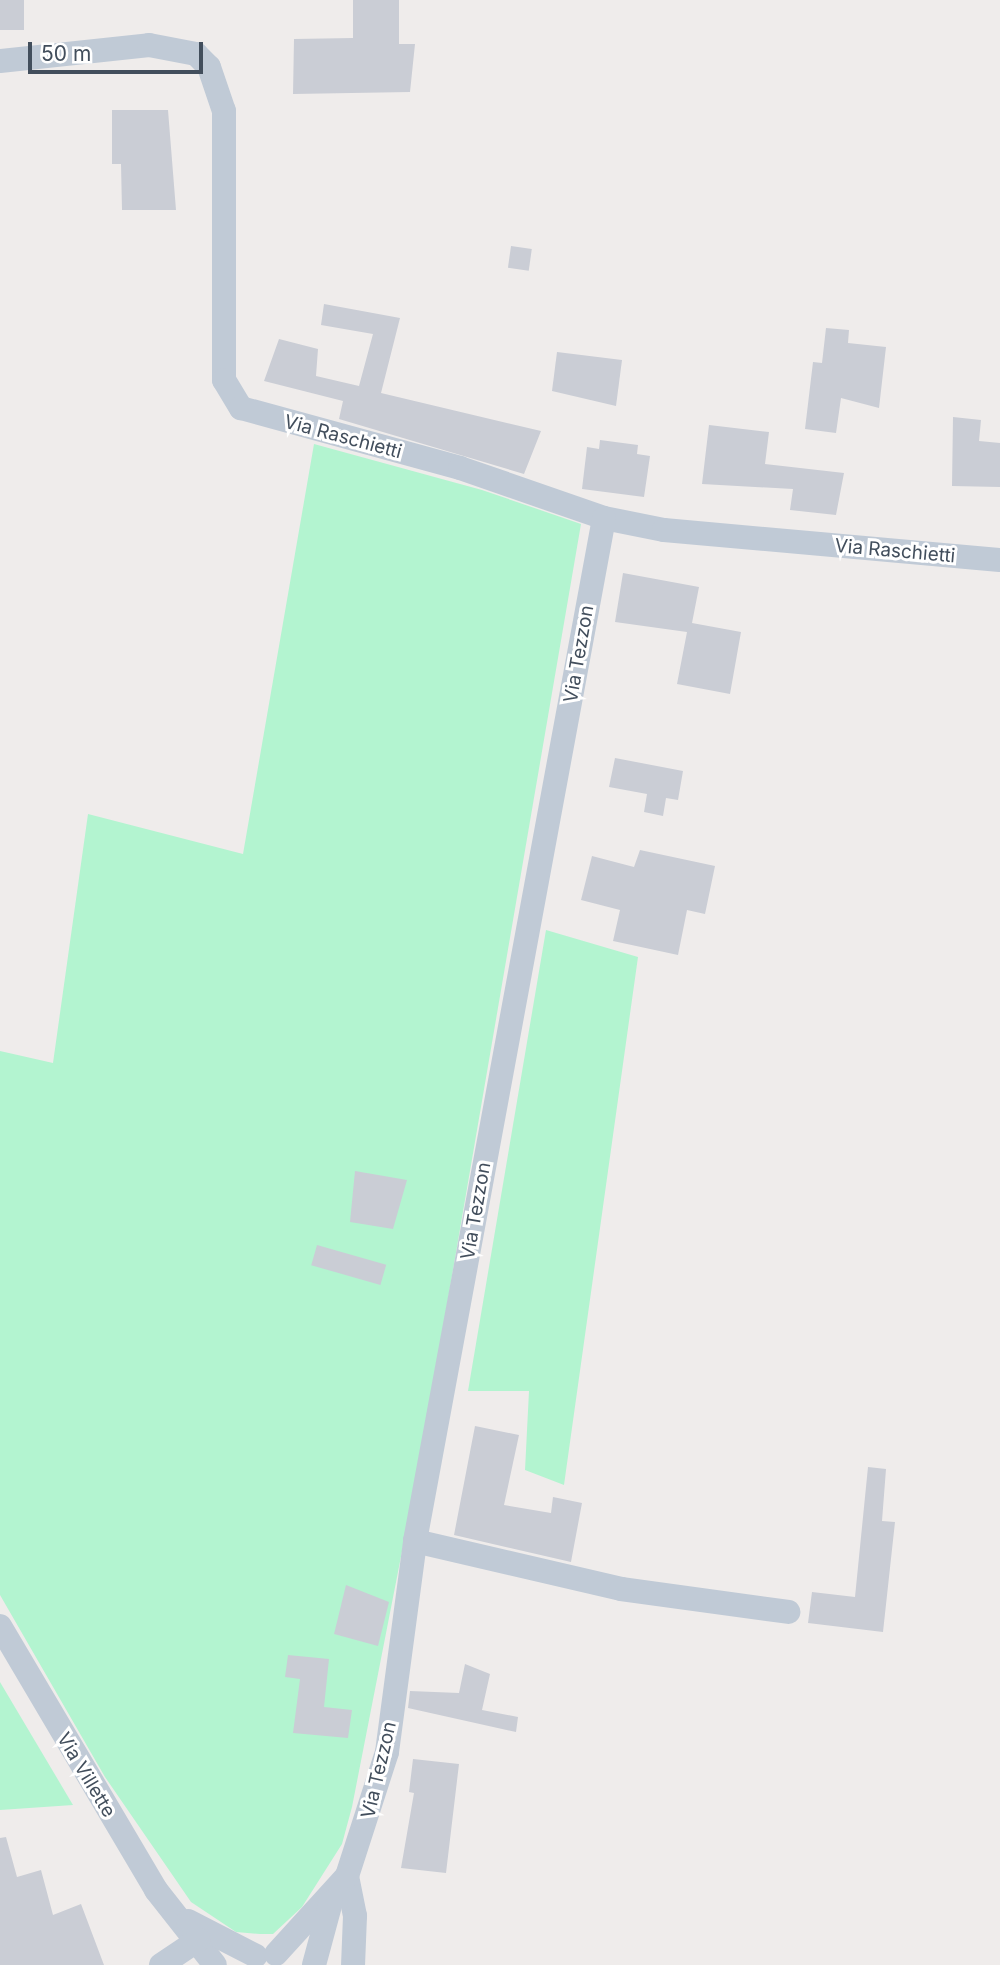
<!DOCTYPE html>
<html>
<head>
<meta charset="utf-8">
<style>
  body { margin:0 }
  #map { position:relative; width:1000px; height:1965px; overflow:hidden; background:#efeceb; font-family:Inter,sans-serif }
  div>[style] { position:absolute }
  .green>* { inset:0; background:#b3f4d0 }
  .building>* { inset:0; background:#cacdd5; transform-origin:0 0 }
  .minor>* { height:24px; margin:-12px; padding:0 12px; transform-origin:12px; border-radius:12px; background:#c0cad6 }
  span { translate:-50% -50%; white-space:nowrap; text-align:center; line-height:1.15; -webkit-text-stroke:6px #fff; paint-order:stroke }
  .street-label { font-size:19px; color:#424e5c }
  .scale { position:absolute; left:28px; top:42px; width:175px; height:32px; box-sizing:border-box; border:4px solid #424e5c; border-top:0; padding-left:9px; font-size:21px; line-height:24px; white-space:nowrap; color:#424e5c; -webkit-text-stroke:5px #fff; paint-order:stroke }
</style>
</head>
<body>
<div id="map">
  <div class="green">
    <div style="clip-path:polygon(314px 444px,482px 490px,581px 524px,424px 1439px,352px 1807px,342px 1844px,302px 1907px,273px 1934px,260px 1934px,236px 1932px,191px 1902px,105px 1777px,0 1595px,0 1051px,53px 1063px,88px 814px,243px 854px)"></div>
    <div style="clip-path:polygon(546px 930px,638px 957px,564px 1485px,525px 1470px,529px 1391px,468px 1391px)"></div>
    <div style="clip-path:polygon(0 1682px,73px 1805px,0 1810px)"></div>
  </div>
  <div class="building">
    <div style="left:0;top:0;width:24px;height:30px"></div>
    <div style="clip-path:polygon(353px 0,399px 0,399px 44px,415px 44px,410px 92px,293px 94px,294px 39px,353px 38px)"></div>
    <div style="clip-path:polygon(112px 110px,168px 110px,176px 210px,122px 210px,121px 164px,112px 164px)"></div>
    <div style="left:511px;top:246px;width:21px;height:22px;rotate:8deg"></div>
    <div style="clip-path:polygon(324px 304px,400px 318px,381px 393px,541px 431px,524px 474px,339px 419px,343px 401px,264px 381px,279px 339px,318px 349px,316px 376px,359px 386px,373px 334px,321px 325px)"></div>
    <div style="clip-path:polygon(826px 328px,849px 330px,848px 343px,886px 347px,879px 408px,841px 398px,836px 433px,805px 429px,813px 362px,822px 363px)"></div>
    <div style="clip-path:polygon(557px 352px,622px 360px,616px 406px,552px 391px)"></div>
    <div style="clip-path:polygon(953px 417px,981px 420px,979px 441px,1000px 443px,1000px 487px,952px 486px)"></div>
    <div style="clip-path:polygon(709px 425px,769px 432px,765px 464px,844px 473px,836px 515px,790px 510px,793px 489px,702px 484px)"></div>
    <div style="clip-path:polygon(600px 440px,638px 445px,637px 454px,650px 456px,644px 497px,582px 489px,587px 447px,599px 449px)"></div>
    <div style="clip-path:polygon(623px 573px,699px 587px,692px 623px,741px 632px,730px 694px,677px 684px,687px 632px,615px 622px)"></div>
    <div style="clip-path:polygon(615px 758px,683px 771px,678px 800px,666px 798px,663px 816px,644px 812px,647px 794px,609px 787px)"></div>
    <div style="clip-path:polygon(640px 850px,715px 866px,705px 914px,687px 910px,678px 955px,613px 941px,620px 910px,581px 900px,592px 856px,634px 867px)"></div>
    <div style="clip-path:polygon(355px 1171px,407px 1180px,393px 1229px,350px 1222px)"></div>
    <div style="left:317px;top:1245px;width:72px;height:21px;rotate:16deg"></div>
    <div style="clip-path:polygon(475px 1426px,519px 1435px,504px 1505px,551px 1513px,553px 1497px,582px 1503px,571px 1562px,454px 1535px)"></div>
    <div style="clip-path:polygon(868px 1467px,886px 1469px,882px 1521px,895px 1522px,883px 1632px,808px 1623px,812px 1592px,855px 1597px)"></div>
    <div style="clip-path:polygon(346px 1585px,389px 1602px,378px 1646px,334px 1634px)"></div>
    <div style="clip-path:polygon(288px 1655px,329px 1659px,324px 1707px,352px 1710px,348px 1738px,293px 1733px,300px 1679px,285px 1677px)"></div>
    <div style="clip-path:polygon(465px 1664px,490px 1674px,482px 1710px,518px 1717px,516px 1732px,408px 1708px,410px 1691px,459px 1693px)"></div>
    <div style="clip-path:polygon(413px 1759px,459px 1764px,446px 1873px,401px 1868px,414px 1793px,409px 1792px)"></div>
    <div style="clip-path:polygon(6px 1837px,17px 1877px,41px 1870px,53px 1915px,81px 1904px,104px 1965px,0 1965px,0 1838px)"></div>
  </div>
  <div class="minor">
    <div style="left:0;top:61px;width:150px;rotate:-6.1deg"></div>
    <div style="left:149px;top:45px;width:48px;rotate:10.8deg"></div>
    <div style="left:196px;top:54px;width:18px;rotate:45deg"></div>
    <div style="left:209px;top:67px;width:46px;rotate:71.2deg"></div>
    <div style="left:224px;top:111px;width:269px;rotate:90deg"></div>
    <div style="left:224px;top:380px;width:33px;rotate:59deg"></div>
    <div style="left:241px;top:408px;width:227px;rotate:15.3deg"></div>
    <div style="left:460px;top:468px;width:152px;rotate:19.1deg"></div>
    <div style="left:604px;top:518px;width:61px;rotate:11.3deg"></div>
    <div style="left:664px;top:530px;width:337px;rotate:5.1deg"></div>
    <div style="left:415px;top:1541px;width:212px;rotate:13.1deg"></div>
    <div style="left:621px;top:1589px;width:169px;rotate:7.8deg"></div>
    <div style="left:0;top:1626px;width:307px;rotate:59.4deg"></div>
    <div style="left:156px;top:1890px;width:95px;rotate:51.8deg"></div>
    <div style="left:347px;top:1876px;width:41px;rotate:78.7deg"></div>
    <div style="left:355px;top:1916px;width:49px;rotate:92.3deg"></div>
    <div style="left:188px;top:1921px;width:76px;rotate:27.2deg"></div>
    <div style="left:276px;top:1954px;width:105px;rotate:-47.7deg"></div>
    <div style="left:347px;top:1876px;width:130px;rotate:-72.1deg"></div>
    <div style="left:387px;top:1752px;width:213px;rotate:-82.4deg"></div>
    <div style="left:415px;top:1541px;width:1040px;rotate:-79.53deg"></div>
    <div style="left:161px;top:1965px;width:45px;rotate:-34deg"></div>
    <div style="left:314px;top:1965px;width:65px;rotate:-74.9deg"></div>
  </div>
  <div class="street-label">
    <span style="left:343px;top:437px;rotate:15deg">Via Raschietti</span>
    <span style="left:895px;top:551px;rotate:5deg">Via Raschietti</span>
    <span style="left:579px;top:654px;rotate:-80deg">Via Tezzon</span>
    <span style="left:476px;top:1211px;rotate:-80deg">Via Tezzon</span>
    <span style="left:379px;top:1770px;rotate:-77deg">Via Tezzon</span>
    <span style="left:86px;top:1775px;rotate:59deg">Via Villette</span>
  </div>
  <div class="scale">50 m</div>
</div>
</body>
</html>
